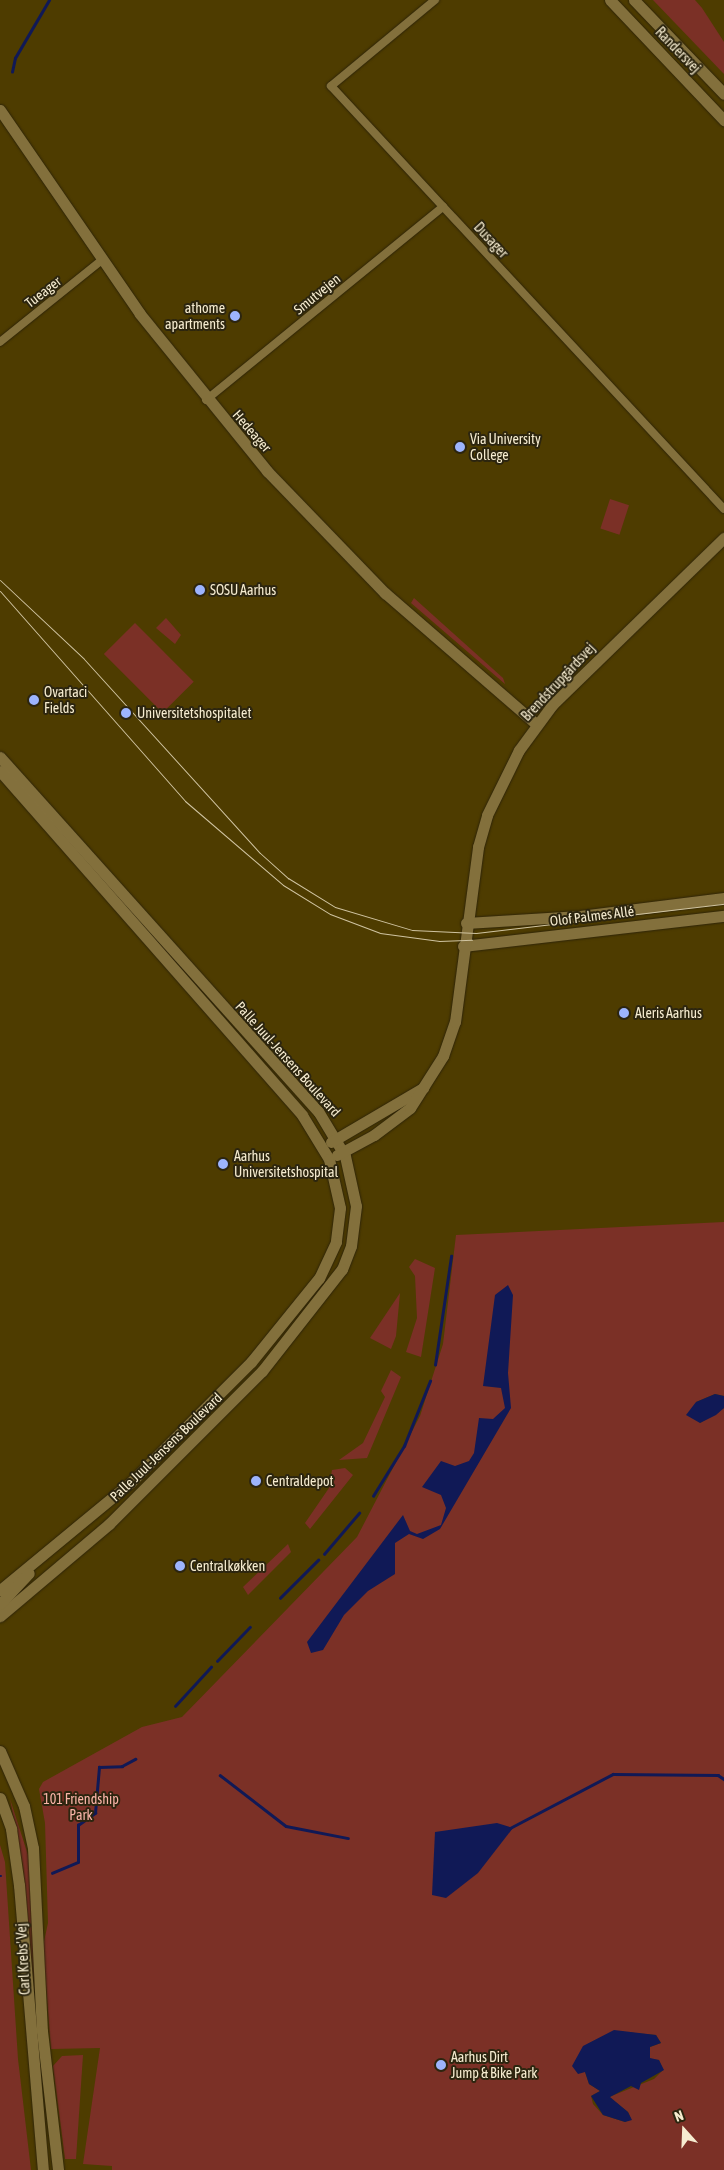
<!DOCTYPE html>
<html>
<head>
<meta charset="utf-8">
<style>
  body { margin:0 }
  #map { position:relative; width:724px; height:2170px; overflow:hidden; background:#4e3c00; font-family:"Asap Condensed",sans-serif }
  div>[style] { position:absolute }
  .green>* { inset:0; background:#7b3026; transform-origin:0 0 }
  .water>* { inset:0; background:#101956 }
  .stream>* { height:2.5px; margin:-1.25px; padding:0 1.25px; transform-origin:1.25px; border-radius:1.25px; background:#101956 }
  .roads { filter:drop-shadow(0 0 1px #2e2408) drop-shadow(0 0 1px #2e2408) }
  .street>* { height:8px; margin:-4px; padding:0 4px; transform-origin:4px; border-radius:4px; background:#83703c }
  .secondary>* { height:11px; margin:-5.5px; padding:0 5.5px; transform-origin:5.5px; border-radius:5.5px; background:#83703c }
  .tram>* { height:1px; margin:-0.5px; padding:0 0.5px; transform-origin:0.5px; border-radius:0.5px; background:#d0c4a1 }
  .dots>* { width:14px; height:14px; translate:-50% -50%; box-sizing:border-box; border:2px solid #2c250f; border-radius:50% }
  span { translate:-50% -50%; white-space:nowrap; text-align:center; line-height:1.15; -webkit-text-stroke:4px #2c250f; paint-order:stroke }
  .street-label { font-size:14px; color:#f6ecd0 }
  .poi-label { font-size:14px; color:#f6ecd0 }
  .right { translate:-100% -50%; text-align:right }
  .left { translate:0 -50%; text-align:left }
  .park-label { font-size:14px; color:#fab4a8 }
  .north { position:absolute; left:659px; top:2105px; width:50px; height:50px; -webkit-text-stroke:4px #2c250f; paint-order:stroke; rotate:340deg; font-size:14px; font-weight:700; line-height:20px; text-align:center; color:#f6ecd0 }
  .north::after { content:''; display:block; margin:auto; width:18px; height:22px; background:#f6ecd0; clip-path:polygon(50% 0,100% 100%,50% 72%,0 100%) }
</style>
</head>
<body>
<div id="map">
  <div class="green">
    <div style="clip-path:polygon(653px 0,695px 0,702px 8px,724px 42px,724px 74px)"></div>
    <div style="left:610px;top:499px;width:20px;height:31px;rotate:18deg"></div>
    <div style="clip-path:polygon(414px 598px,503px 678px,505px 684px,411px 603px)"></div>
    <div style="clip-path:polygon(166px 618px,181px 635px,175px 644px,156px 628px)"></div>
    <div style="left:135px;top:623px;width:83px;height:44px;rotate:45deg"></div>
    <div style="clip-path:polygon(evenodd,724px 1222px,724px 1396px,715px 1394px,696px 1402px,700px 1423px,724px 1408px,724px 2170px,112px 2170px,112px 2166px,83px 2164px,100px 2048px,51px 2049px,43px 1946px,48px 1923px,45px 1823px,39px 1789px,43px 1782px,142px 1727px,182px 1717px,357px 1537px,420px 1416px,443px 1344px,456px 1235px,724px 1222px,614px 2031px,656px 2035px,661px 2043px,650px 2047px,650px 2059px,659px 2060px,663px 2070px,654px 2079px,609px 2097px,628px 2112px,631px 2119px,625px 2122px,603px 2115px,593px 2104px,591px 2096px,600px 2091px,589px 2084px,585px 2072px,588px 2044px,614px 2031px)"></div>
    <div style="clip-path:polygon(415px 1259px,435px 1268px,421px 1357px,406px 1352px,417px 1318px,415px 1276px,409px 1267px)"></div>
    <div style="clip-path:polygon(400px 1293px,396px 1336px,391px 1349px,370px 1338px)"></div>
    <div style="clip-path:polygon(391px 1370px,401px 1377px,367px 1458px,339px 1460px,363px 1443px,385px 1397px,381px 1391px)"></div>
    <div style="clip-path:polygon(345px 1468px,353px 1475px,310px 1529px,305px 1523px,329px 1488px,332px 1470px)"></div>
    <div style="clip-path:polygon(288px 1544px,291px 1552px,248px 1595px,243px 1587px)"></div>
    <div style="clip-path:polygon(10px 1799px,29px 1858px,42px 2074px,23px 1866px)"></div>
    <div style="clip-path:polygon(0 1845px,5px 1862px,18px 2059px,31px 2170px,0 2170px)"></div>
    <div style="clip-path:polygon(83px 2055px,76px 2159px,65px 2159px,53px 2066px,62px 2056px)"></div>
  </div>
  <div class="water">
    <div style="clip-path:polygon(508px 1285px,513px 1295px,508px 1373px,511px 1408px,440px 1529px,423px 1539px,409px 1534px,395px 1543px,395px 1574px,368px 1591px,344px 1615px,323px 1650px,311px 1653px,307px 1642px,403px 1515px,410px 1531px,417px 1534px,441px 1525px,446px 1508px,441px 1495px,422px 1487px,441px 1461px,455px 1466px,469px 1461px,474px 1453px,479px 1418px,493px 1419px,505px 1408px,501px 1388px,483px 1386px,495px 1295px)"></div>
    <div style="clip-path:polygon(715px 1394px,724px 1396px,724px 1408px,716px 1415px,700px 1423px,686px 1415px,696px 1402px)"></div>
    <div style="clip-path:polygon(497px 1823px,513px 1828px,478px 1873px,446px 1898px,432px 1895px,435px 1832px)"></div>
    <div style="clip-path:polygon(614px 2030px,656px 2035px,661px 2043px,650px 2047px,650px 2058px,659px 2060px,664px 2070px,641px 2083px,639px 2090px,631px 2086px,610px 2097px,628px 2112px,632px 2120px,625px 2122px,603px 2115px,591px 2096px,600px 2091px,589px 2084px,585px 2072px,578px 2074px,572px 2066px,583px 2046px)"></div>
  </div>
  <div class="stream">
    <div style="left:12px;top:72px;width:14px;rotate:-78deg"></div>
    <div style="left:15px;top:58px;width:67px;rotate:-59.6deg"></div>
    <div style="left:435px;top:1365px;width:110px;rotate:-81.6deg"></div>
    <div style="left:373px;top:1496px;width:59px;rotate:-58.2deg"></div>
    <div style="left:404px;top:1446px;width:70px;rotate:-68.2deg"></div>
    <div style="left:324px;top:1554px;width:54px;rotate:-49.5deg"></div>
    <div style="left:280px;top:1598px;width:54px;rotate:-45deg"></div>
    <div style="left:217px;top:1661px;width:47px;rotate:-45.9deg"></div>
    <div style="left:175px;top:1706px;width:53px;rotate:-47.3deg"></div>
    <div style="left:220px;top:1775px;width:83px;rotate:37.7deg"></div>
    <div style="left:286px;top:1826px;width:63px;rotate:11deg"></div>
    <div style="left:510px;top:1828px;width:116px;rotate:-27.7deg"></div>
    <div style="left:613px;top:1774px;width:105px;rotate:0.5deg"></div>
    <div style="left:718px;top:1775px;width:7px;rotate:34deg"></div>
    <div style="left:52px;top:1873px;width:28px;rotate:-23deg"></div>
    <div style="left:78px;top:1862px;width:37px;rotate:-90deg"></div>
    <div style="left:78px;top:1825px;width:21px;rotate:-35deg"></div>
    <div style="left:95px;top:1813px;width:46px;rotate:-85deg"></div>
    <div style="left:99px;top:1767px;width:23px;rotate:-2deg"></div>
    <div style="left:122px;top:1766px;width:15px;rotate:-28deg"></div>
    <div style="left:0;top:1876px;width:1px"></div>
  </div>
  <div class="roads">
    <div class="street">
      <div style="left:435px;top:0;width:135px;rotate:140.4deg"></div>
      <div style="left:331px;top:86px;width:577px;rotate:47.11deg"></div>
      <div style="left:0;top:342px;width:131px;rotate:-38.8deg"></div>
      <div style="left:206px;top:400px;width:306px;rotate:-39.2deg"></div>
    </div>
    <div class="secondary">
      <div style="left:610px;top:0;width:166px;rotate:46.5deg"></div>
      <div style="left:634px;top:0;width:130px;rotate:46.2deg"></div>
      <div style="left:0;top:110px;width:247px;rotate:55.5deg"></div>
      <div style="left:140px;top:314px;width:202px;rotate:51deg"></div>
      <div style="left:267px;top:471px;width:170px;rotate:46deg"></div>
      <div style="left:385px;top:593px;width:200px;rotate:40.9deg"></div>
      <div style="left:0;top:757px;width:476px;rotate:48.1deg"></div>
      <div style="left:318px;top:1111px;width:52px;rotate:59deg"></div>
      <div style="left:345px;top:1156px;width:51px;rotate:77.6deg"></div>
      <div style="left:356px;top:1206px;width:40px;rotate:97.1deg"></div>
      <div style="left:351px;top:1246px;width:25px;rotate:111deg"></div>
      <div style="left:342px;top:1269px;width:130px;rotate:128.1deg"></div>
      <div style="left:262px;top:1371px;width:216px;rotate:135deg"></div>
      <div style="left:109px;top:1524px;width:143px;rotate:139.8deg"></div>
      <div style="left:0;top:771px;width:458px;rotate:48.7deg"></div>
      <div style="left:302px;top:1115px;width:52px;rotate:58.5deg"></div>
      <div style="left:329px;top:1159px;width:50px;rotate:77.3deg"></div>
      <div style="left:340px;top:1208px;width:34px;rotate:97deg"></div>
      <div style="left:336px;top:1242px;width:40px;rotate:115deg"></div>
      <div style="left:319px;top:1278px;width:108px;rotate:129deg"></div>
      <div style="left:251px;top:1362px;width:170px;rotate:135deg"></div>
      <div style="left:131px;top:1482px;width:170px;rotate:140.5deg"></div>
      <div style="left:466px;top:923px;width:114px;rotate:-3.5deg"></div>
      <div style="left:580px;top:916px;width:145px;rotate:-7.1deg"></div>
      <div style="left:463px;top:946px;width:263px;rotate:-6.6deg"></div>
      <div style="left:331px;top:1142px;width:107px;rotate:-30.4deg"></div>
      <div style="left:337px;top:1155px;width:42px;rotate:-28.4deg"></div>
      <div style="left:374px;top:1135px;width:45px;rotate:-36.9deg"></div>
      <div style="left:410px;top:1108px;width:62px;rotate:-57.6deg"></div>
      <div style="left:443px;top:1056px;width:36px;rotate:-71deg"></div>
      <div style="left:455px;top:1022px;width:177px;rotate:-82.5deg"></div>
      <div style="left:478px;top:847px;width:33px;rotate:-74deg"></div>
      <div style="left:487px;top:815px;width:72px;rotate:-63.8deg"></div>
      <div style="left:519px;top:750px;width:56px;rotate:-53.7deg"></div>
      <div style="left:552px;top:705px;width:240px;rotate:-44.2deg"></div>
      <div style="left:0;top:1604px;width:42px;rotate:-46.9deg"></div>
      <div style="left:0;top:1751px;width:60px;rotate:66.4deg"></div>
      <div style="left:24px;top:1806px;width:43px;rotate:77.9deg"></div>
      <div style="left:33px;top:1848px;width:183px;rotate:87.2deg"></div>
      <div style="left:42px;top:2031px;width:140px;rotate:83.4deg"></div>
      <div style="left:0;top:1798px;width:33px;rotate:70deg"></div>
      <div style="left:11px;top:1829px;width:57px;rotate:81.9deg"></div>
      <div style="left:19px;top:1885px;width:286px;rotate:85.2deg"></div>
    </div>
  </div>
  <div class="tram">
    <div style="left:0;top:580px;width:115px;rotate:43.2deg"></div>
    <div style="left:84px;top:659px;width:262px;rotate:47.8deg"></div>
    <div style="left:260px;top:853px;width:38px;rotate:42deg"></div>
    <div style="left:288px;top:878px;width:55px;rotate:31.7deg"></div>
    <div style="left:335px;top:907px;width:80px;rotate:16.6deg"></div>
    <div style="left:412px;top:930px;width:64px;rotate:2.7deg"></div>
    <div style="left:476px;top:933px;width:250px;rotate:-6.7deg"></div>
    <div style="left:0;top:591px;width:280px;rotate:48.6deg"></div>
    <div style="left:185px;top:801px;width:129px;rotate:40.6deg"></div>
    <div style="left:283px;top:885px;width:55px;rotate:31.7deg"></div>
    <div style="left:330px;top:914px;width:53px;rotate:20.8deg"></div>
    <div style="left:380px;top:933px;width:60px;rotate:7.7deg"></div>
    <div style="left:439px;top:941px;width:33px;rotate:-2deg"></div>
  </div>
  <div class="dots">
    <div style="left:235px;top:316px;background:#9db4fd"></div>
    <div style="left:460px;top:447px;background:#9db4fd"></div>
    <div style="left:200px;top:590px;background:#9db4fd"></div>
    <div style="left:34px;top:700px;background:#9db4fd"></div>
    <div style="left:126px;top:713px;background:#9db4fd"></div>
    <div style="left:624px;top:1013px;background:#9db4fd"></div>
    <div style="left:223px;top:1164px;background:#9db4fd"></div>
    <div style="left:256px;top:1481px;background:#9db4fd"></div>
    <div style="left:180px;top:1566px;background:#9db4fd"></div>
    <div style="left:441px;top:2065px;background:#9db4fd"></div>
  </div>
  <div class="street-label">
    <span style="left:678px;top:50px;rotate:46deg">Randersvej</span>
    <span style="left:491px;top:240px;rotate:47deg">Dusager</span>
    <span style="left:43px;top:292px;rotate:-38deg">Tueager</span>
    <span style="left:317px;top:294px;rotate:-39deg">Smutvejen</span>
    <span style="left:252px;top:431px;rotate:49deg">Hedeager</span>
    <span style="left:558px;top:682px;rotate:-47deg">Brendstrupgårdsvej</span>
    <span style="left:592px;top:916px;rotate:-7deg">Olof Palmes Allé</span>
    <span style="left:288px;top:1059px;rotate:48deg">Palle Juul-Jensens Boulevard</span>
    <span style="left:166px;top:1447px;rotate:-44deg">Palle Juul-Jensens Boulevard</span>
    <span style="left:23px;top:1959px;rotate:-93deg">Carl Krebs' Vej</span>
  </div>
  <div class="poi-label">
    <span class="right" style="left:225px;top:316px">athome<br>apartments</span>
    <span class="left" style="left:470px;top:447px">Via University<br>College</span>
    <span class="left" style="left:210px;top:590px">SOSU Aarhus</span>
    <span class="left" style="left:44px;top:700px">Ovartaci<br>Fields</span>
    <span class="left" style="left:137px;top:713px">Universitetshospitalet</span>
    <span class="left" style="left:635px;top:1013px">Aleris Aarhus</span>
    <span class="left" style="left:234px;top:1164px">Aarhus<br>Universitetshospital</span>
    <span class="left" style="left:266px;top:1481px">Centraldepot</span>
    <span class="left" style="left:190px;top:1566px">Centralkøkken</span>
    <span class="left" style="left:451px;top:2065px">Aarhus Dirt<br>Jump &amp; Bike Park</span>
  </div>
  <div class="park-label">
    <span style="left:81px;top:1807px">101 Friendship<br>Park</span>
  </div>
  <div class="north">N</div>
</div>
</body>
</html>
